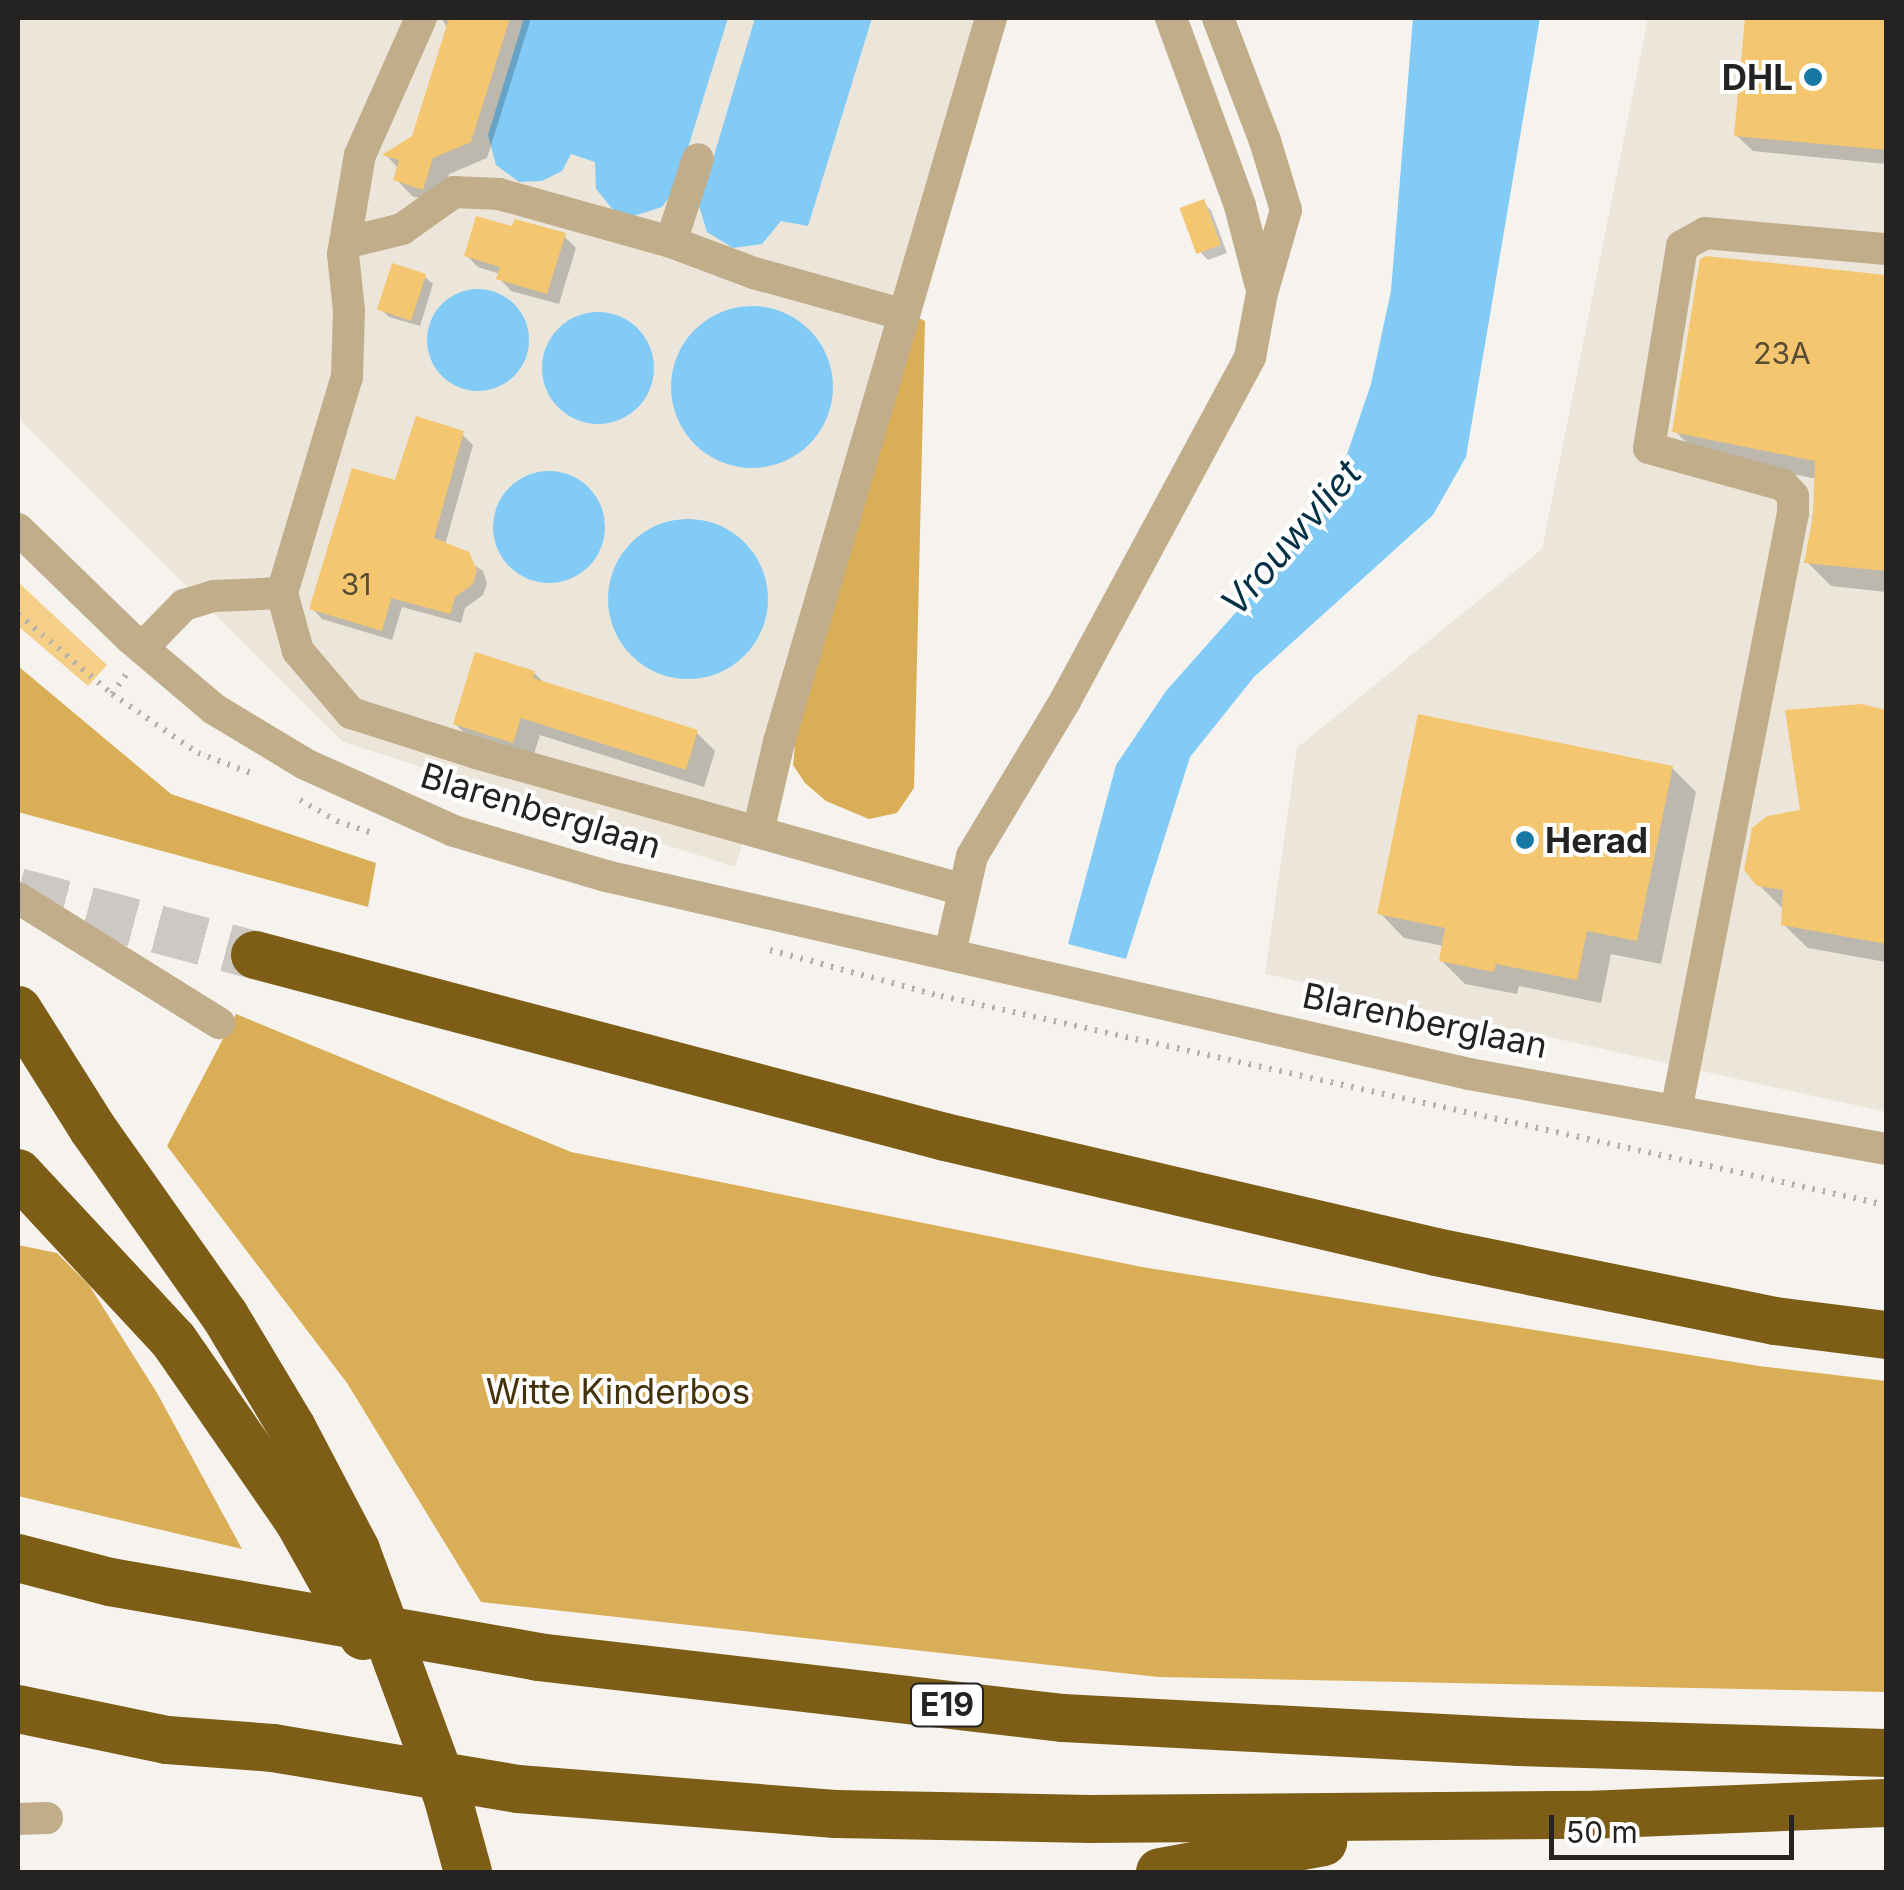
<!DOCTYPE html>
<html>
<head>
<meta charset="utf-8">
<style>
  body { margin:0 }
  #map { position:relative; width:1904px; height:1890px; overflow:hidden; background:#f6f3ee; font-family:Inter,sans-serif }
  div>[style] { position:absolute }
  .built>* { inset:0; background:#ece6da }
  .green>* { inset:0; background:#f5cf88 }
  .forest>* { inset:0; background:#daae56 }
  .water>* { inset:0; background:#82cbf6 }
  .round { border-radius:50% }
  .shadow>* { inset:0; background:#0003 }
  .building>* { inset:0; background:#f3c66f; transform-origin:0 0 }
  .highway-tunnel>* { height:48px; margin-top:-24px; transform-origin:0; background:repeating-linear-gradient(90deg,#ccc9c5 0 48px,transparent 0 72px) }
  .path>* { height:6px; margin-top:-3px; transform-origin:0; background:repeating-linear-gradient(90deg,#b4b1ad 0 2.5px,transparent 0 10.5px) }
  .minor>* { height:32px; margin:-16px; padding:0 16px; transform-origin:16px; border-radius:16px; background:#c1ad8a }
  .highway>* { height:48px; margin:-24px; padding:0 24px; transform-origin:24px; border-radius:24px; background:#7e5e17 }
  .highway-bridge>* { height:48px; margin:-24px; padding:0 24px; transform-origin:24px; border-radius:24px; background:#7e5e17 }
  .dots>* { width:28px; height:28px; translate:-50% -50%; box-sizing:border-box; border:5px solid #fff; border-radius:50% }
  span { translate:-50% -50%; white-space:nowrap; text-align:center; line-height:1.15; -webkit-text-stroke:8px #fff; paint-order:stroke }
  .number-label { font-size:30px; color:#584c34 }
  .number-label span { -webkit-text-stroke-width:0 }
  .shield-label span { padding:2px 8px; background:#fff; border:2px solid; border-radius:8px; -webkit-text-stroke-width:0 }
  .shield-label { font-size:32px; color:#242321; font-weight:700 }
  .poi-label { font-size:35px; color:#242321; font-weight:700 }
  .right { translate:-100% -50%; text-align:right }
  .left { translate:0 -50%; text-align:left }
  .street-label { font-size:35px; color:#242321 }
  .park-label { font-size:35px; color:#44320b }
  .water-label { font-size:38px; color:#043045; font-style:italic }
  .frame { position:absolute; inset:0; border:20px solid #242321; pointer-events:none }
  .scale { position:absolute; left:1549px; top:1815px; width:245px; height:45px; box-sizing:border-box; border:5px solid #242321; border-top:0; padding-left:12px; font-size:30px; line-height:35px; white-space:nowrap; color:#242321; -webkit-text-stroke:8px #fff; paint-order:stroke }
</style>
</head>
<body>
<div id="map">
  <div class="built">
    <div style="clip-path:polygon(18px 18px,998px 18px,735px 867px,343px 742px,18px 418px)"></div>
    <div style="clip-path:polygon(1648px 18px,1886px 18px,1886px 1112px,1265px 974px,1297px 748px,1542px 549px)"></div>
  </div>
  <div class="green">
    <div style="clip-path:polygon(18px 582px,107px 665px,88px 686px,18px 626px)"></div>
  </div>
  <div class="forest">
    <div style="clip-path:polygon(917px 317px,925px 321px,914px 788px,897px 813px,869px 819px,826px 801px,805px 783px,793px 765px,797px 721px)"></div>
    <div style="clip-path:polygon(18px 666px,171px 794px,376px 863px,368px 907px,18px 812px)"></div>
    <div style="clip-path:polygon(236px 1014px,571px 1152px,1142px 1267px,1759px 1366px,1886px 1381px,1886px 1692px,1158px 1677px,481px 1602px,347px 1383px,167px 1146px)"></div>
    <div style="clip-path:polygon(18px 1245px,57px 1253px,89px 1285px,157px 1393px,242px 1549px,18px 1496px)"></div>
  </div>
  <div class="water">
    <div style="clip-path:polygon(524px 18px,728px 18px,675px 190px,662px 207px,634px 216px,614px 211px,596px 189px,595px 162px,571px 154px,562px 171px,542px 181px,519px 182px,496px 165px,488px 135px)"></div>
    <div style="clip-path:polygon(755px 18px,872px 18px,808px 226px,781px 221px,762px 244px,733px 248px,707px 232px,699px 206px)"></div>
    <div style="clip-path:polygon(1413px 18px,1540px 18px,1466px 457px,1433px 515px,1254px 677px,1190px 757px,1126px 959px,1068px 944px,1116px 765px,1166px 691px,1294px 547px,1344px 463px,1371px 384px,1391px 291px)"></div>
    <div class="round" style="left:427px;top:289px;width:102px;height:102px"></div>
    <div class="round" style="left:671px;top:306px;width:162px;height:162px"></div>
    <div class="round" style="left:542px;top:312px;width:112px;height:112px"></div>
    <div class="round" style="left:493px;top:471px;width:112px;height:112px"></div>
    <div class="round" style="left:608px;top:519px;width:160px;height:160px"></div>
  </div>
  <div class="shadow">
    <div style="clip-path:polygon(441px 18px,531px 18px,487px 158px,449px 174px,439px 204px,412px 196px,396px 179px,399px 169px,386px 155px,414px 138px,448px 29px)"></div>
    <div style="clip-path:polygon(1747px 18px,1886px 18px,1886px 164px,1753px 151px,1736px 135px)"></div>
    <div style="clip-path:polygon(1203px 202px,1211px 210px,1227px 253px,1208px 260px,1201px 253px)"></div>
    <div style="clip-path:polygon(514px 229px,564px 236px,576px 248px,559px 304px,511px 291px,499px 278px,500px 274px,478px 267px,466px 255px)"></div>
    <div style="clip-path:polygon(1706px 258px,1886px 278px,1886px 592px,1831px 586px,1807px 562px,1817px 479px,1699px 455px,1675px 431px)"></div>
    <div style="clip-path:polygon(425px 277px,433px 284px,420px 326px,389px 317px,381px 309px)"></div>
    <div style="clip-path:polygon(462px 434px,473px 445px,445px 545px,483px 571px,487px 583px,483px 595px,465px 608px,461px 623px,402px 607px,392px 640px,322px 619px,312px 608px,397px 483px)"></div>
    <div style="clip-path:polygon(534px 673px,547px 685px,696px 732px,715px 751px,704px 787px,540px 735px,532px 760px,474px 742px,455px 724px)"></div>
    <div style="clip-path:polygon(1862px 707px,1886px 712px,1886px 962px,1808px 948px,1783px 924px,1784px 910px,1759px 885px)"></div>
    <div style="clip-path:polygon(1672px 768px,1696px 792px,1661px 964px,1611px 954px,1601px 1003px,1519px 986px,1517px 994px,1465px 984px,1441px 960px,1444px 946px,1404px 938px,1380px 913px)"></div>
  </div>
  <div class="building">
    <div style="clip-path:polygon(449px 18px,510px 18px,471px 142px,433px 158px,423px 190px,393px 180px,399px 160px,382px 155px,412px 136px)"></div>
    <div style="clip-path:polygon(1745px 18px,1886px 18px,1886px 150px,1734px 136px)"></div>
    <div style="left:1204px;top:199px;width:49px;height:26px;rotate:70deg"></div>
    <div style="clip-path:polygon(476px 216px,512px 226px,515px 219px,566px 233px,547px 294px,496px 279px,500px 267px,464px 256px)"></div>
    <div style="clip-path:polygon(1706px 256px,1886px 275px,1886px 571px,1804px 563px,1813px 516px,1815px 461px,1672px 432px,1700px 259px)"></div>
    <div style="left:392px;top:263px;width:36px;height:49px;rotate:18deg"></div>
    <div style="clip-path:polygon(416px 416px,464px 431px,434px 538px,469px 552px,477px 570px,473px 584px,455px 597px,450px 614px,391px 598px,382px 631px,309px 609px,352px 468px,395px 480px)"></div>
    <div style="clip-path:polygon(475px 652px,535px 671px,533px 678px,698px 730px,686px 770px,521px 718px,513px 743px,453px 724px)"></div>
    <div style="clip-path:polygon(1862px 704px,1886px 710px,1886px 944px,1781px 925px,1783px 890px,1757px 886px,1744px 870px,1752px 828px,1767px 816px,1800px 810px,1785px 710px)"></div>
    <div style="clip-path:polygon(1418px 714px,1673px 766px,1637px 941px,1587px 931px,1577px 980px,1496px 964px,1494px 972px,1439px 961px,1445px 928px,1377px 914px)"></div>
  </div>
  <div class="highway-tunnel">
    <div style="left:18px;top:892px;width:245px;rotate:14.9deg"></div>
  </div>
  <div class="path">
    <div style="left:18px;top:614px;width:123px;rotate:40.4deg"></div>
    <div style="left:112px;top:694px;width:104px;rotate:34.5deg"></div>
    <div style="left:198px;top:753px;width:60px;rotate:20.6deg"></div>
    <div style="left:112px;top:694px;width:24px;rotate:-54deg"></div>
    <div style="left:300px;top:800px;width:43px;rotate:29.6deg"></div>
    <div style="left:337px;top:821px;width:40px;rotate:18.9deg"></div>
    <div style="left:770px;top:950px;width:177px;rotate:15.1deg"></div>
    <div style="left:941px;top:996px;width:968px;rotate:12.47deg"></div>
  </div>
  <div class="minor">
    <div style="left:1171px;top:18px;width:200px;rotate:69.8deg"></div>
    <div style="left:1240px;top:206px;width:80px;rotate:75.4deg"></div>
    <div style="left:671px;top:242px;width:87px;rotate:-72deg"></div>
    <div style="left:345px;top:243px;width:59px;rotate:-13.8deg"></div>
    <div style="left:402px;top:229px;width:64px;rotate:-35.4deg"></div>
    <div style="left:454px;top:192px;width:45px;rotate:2.5deg"></div>
    <div style="left:499px;top:194px;width:179px;rotate:15.6deg"></div>
    <div style="left:671px;top:242px;width:89px;rotate:20.5deg"></div>
    <div style="left:754px;top:273px;width:156px;rotate:15.6deg"></div>
    <div style="left:18px;top:529px;width:155px;rotate:44.2deg"></div>
    <div style="left:129px;top:637px;width:111px;rotate:40.3deg"></div>
    <div style="left:214px;top:709px;width:106px;rotate:31.1deg"></div>
    <div style="left:305px;top:764px;width:163px;rotate:24.2deg"></div>
    <div style="left:454px;top:831px;width:159px;rotate:16.5deg"></div>
    <div style="left:606px;top:876px;width:885px;rotate:12.92deg"></div>
    <div style="left:1469px;top:1074px;width:424px;rotate:10.2deg"></div>
    <div style="left:282px;top:593px;width:60px;rotate:74.6deg"></div>
    <div style="left:298px;top:651px;width:82px;rotate:49.5deg"></div>
    <div style="left:351px;top:713px;width:131px;rotate:17.7deg"></div>
    <div style="left:476px;top:753px;width:507px;rotate:15.68deg"></div>
    <div style="left:142px;top:648px;width:60px;rotate:-45.7deg"></div>
    <div style="left:184px;top:605px;width:31px;rotate:-17deg"></div>
    <div style="left:214px;top:596px;width:68px;rotate:-2.5deg"></div>
    <div style="left:282px;top:593px;width:226px;rotate:-73.3deg"></div>
    <div style="left:347px;top:377px;width:66px;rotate:-88.3deg"></div>
    <div style="left:349px;top:311px;width:57px;rotate:-96deg"></div>
    <div style="left:343px;top:254px;width:100px;rotate:-80.3deg"></div>
    <div style="left:360px;top:155px;width:150px;rotate:-66deg"></div>
    <div style="left:758px;top:832px;width:92px;rotate:-76.9deg"></div>
    <div style="left:779px;top:742px;width:754px;rotate:-73.68deg"></div>
    <div style="left:18px;top:898px;width:237px;rotate:31.9deg"></div>
    <div style="left:950px;top:953px;width:99px;rotate:-77.2deg"></div>
    <div style="left:972px;top:856px;width:181px;rotate:-59deg"></div>
    <div style="left:1065px;top:701px;width:391px;rotate:-61.7deg"></div>
    <div style="left:1250px;top:357px;width:65px;rotate:-79.4deg"></div>
    <div style="left:1262px;top:293px;width:86px;rotate:-73.9deg"></div>
    <div style="left:1286px;top:210px;width:72px;rotate:-106.9deg"></div>
    <div style="left:1265px;top:141px;width:132px;rotate:-110.9deg"></div>
    <div style="left:1676px;top:1111px;width:609px;rotate:-78.93deg"></div>
    <div style="left:1793px;top:513px;width:17px;rotate:-90deg"></div>
    <div style="left:1793px;top:496px;width:15px;rotate:-132deg"></div>
    <div style="left:1783px;top:485px;width:139px;rotate:-164.6deg"></div>
    <div style="left:1649px;top:448px;width:205px;rotate:-80.7deg"></div>
    <div style="left:1682px;top:246px;width:26px;rotate:-29deg"></div>
    <div style="left:1705px;top:233px;width:182px;rotate:5.1deg"></div>
    <div style="left:18px;top:1819px;width:29px;rotate:-2deg"></div>
  </div>
  <div class="highway">
    <div style="left:255px;top:955px;width:714px;rotate:14.78deg"></div>
    <div style="left:945px;top:1137px;width:504px;rotate:13.18deg"></div>
    <div style="left:1436px;top:1252px;width:346px;rotate:11.5deg"></div>
    <div style="left:1775px;top:1321px;width:112px;rotate:7.2deg"></div>
    <div style="left:18px;top:1010px;width:141px;rotate:57.8deg"></div>
    <div style="left:18px;top:1173px;width:229px;rotate:47.1deg"></div>
    <div style="left:174px;top:1341px;width:218px;rotate:55.3deg"></div>
    <div style="left:18px;top:1558px;width:95px;rotate:14.6deg"></div>
    <div style="left:110px;top:1582px;width:435px;rotate:9.9deg"></div>
    <div style="left:538px;top:1657px;width:529px;rotate:6.63deg"></div>
    <div style="left:1063px;top:1718px;width:457px;rotate:3deg"></div>
    <div style="left:1519px;top:1742px;width:367px;rotate:1.7deg"></div>
    <div style="left:18px;top:1709px;width:152px;rotate:11.8deg"></div>
    <div style="left:167px;top:1740px;width:106px;rotate:4.3deg"></div>
    <div style="left:273px;top:1748px;width:248px;rotate:9.5deg"></div>
    <div style="left:518px;top:1789px;width:318px;rotate:4.5deg"></div>
    <div style="left:835px;top:1814px;width:256px;rotate:1.1deg"></div>
    <div style="left:1091px;top:1819px;width:495px;rotate:-0.5deg"></div>
    <div style="left:1586px;top:1815px;width:300px;rotate:-2.3deg"></div>
    <div style="left:448px;top:1799px;width:76px;rotate:74.7deg"></div>
    <div style="left:1160px;top:1872px;width:166px;rotate:-10.4deg"></div>
  </div>
  <div class="highway-bridge">
    <div style="left:93px;top:1129px;width:229px;rotate:54.8deg"></div>
    <div style="left:225px;top:1316px;width:131px;rotate:59.1deg"></div>
    <div style="left:292px;top:1428px;width:138px;rotate:62.3deg"></div>
    <div style="left:356px;top:1550px;width:265px;rotate:69.7deg"></div>
    <div style="left:298px;top:1520px;width:133px;rotate:60.7deg"></div>
  </div>
  <div class="dots">
    <div style="left:1813px;top:77px;background:#1778a5"></div>
    <div style="left:1525px;top:840px;background:#1778a5"></div>
  </div>
  <div class="number-label">
    <span style="left:1782px;top:353px">23A</span>
    <span style="left:356px;top:584px">31</span>
  </div>
  <div class="shield-label">
    <span style="left:947px;top:1705px">E19</span>
  </div>
  <div class="poi-label">
    <span class="right" style="left:1793px;top:77px">DHL</span>
    <span class="left" style="left:1545px;top:840px">Herad</span>
  </div>
  <div class="street-label">
    <span style="left:541px;top:810px;rotate:17deg">Blarenberglaan</span>
    <span style="left:1425px;top:1020px;rotate:12deg">Blarenberglaan</span>
  </div>
  <div class="park-label">
    <span style="left:618px;top:1391px">Witte Kinderbos</span>
  </div>
  <div class="water-label">
    <span style="left:1291px;top:538px;rotate:-49deg">Vrouwvliet</span>
  </div>
  <div class="frame"></div>
  <div class="scale">50 m</div>
</div>
</body>
</html>
